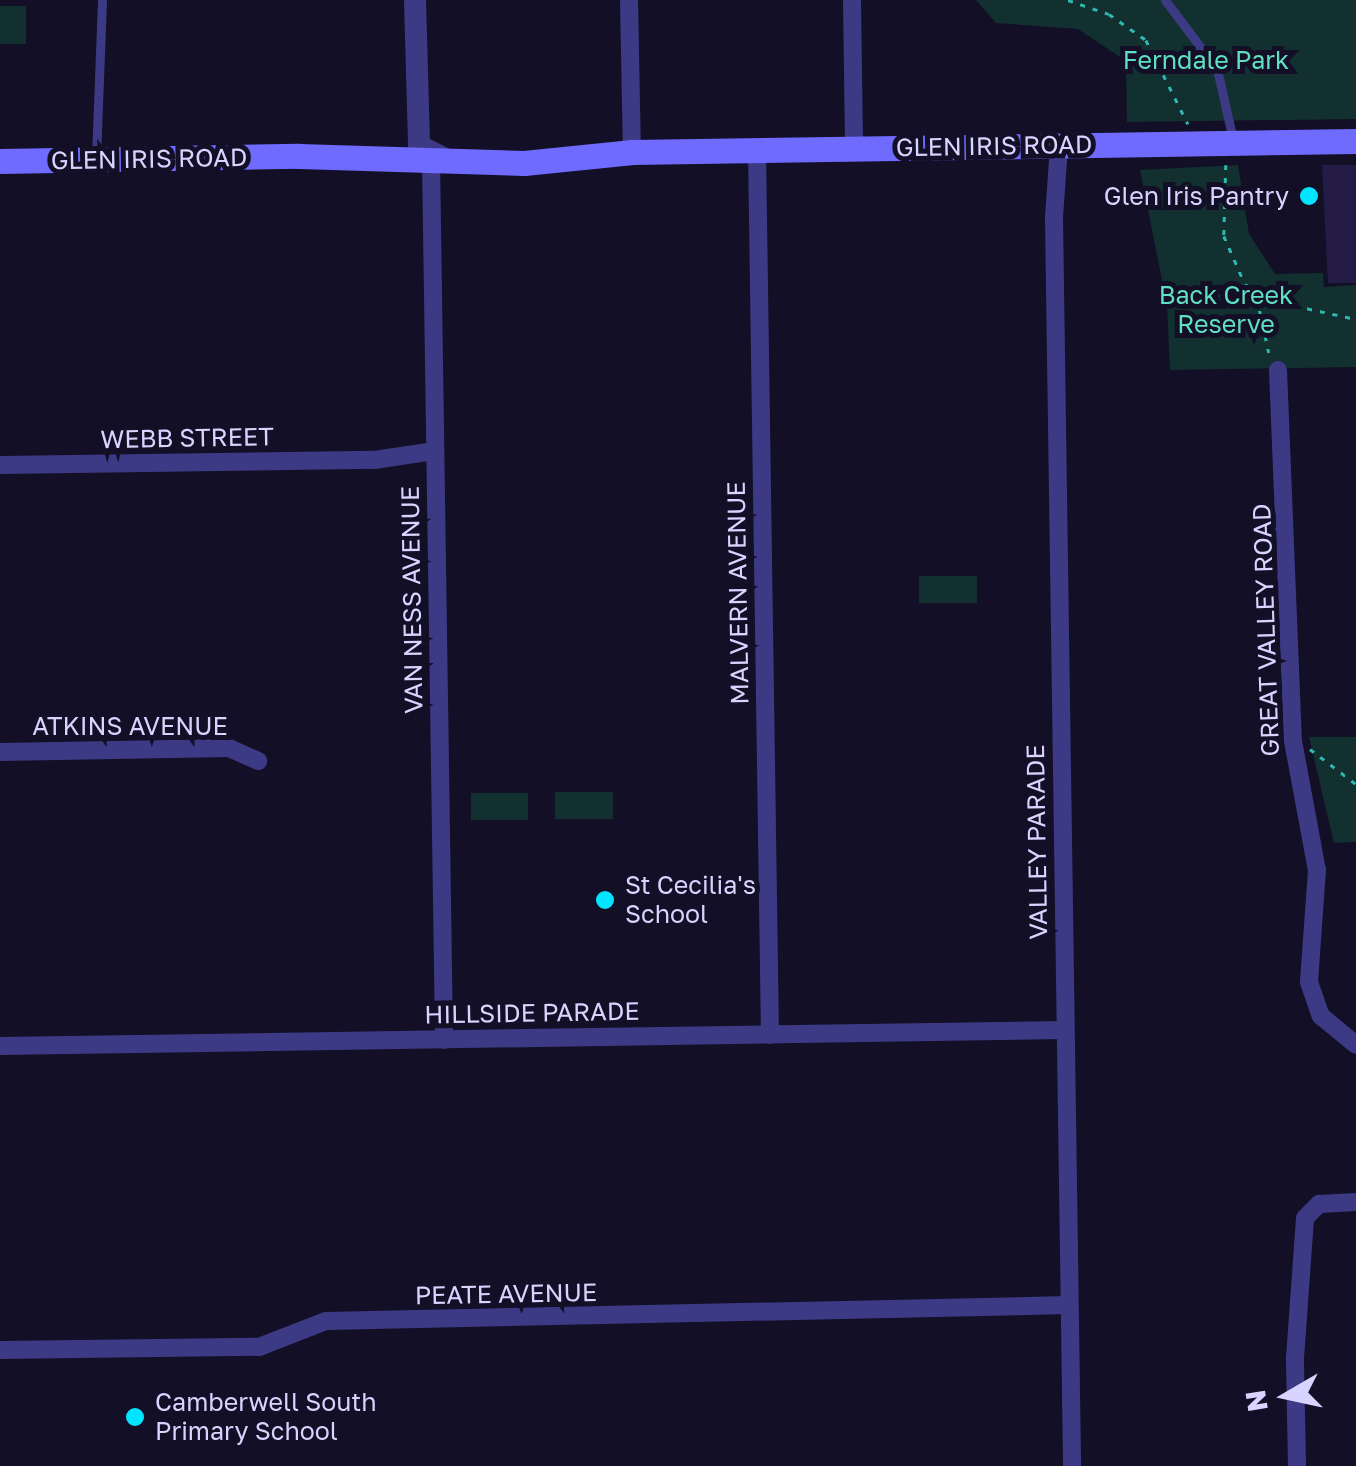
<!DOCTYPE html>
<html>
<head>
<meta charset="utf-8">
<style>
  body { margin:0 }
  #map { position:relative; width:1356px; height:1466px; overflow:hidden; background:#130f26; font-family:"Golos Text",sans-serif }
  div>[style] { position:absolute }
  .green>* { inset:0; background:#12302f; transform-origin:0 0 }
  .building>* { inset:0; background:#241b47 }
  .path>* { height:2.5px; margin-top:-1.25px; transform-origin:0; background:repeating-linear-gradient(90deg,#2fb8b0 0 5px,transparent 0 13px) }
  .service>* { height:9px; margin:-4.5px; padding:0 4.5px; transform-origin:4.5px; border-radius:4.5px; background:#3d3a85 }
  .minor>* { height:18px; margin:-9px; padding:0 9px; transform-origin:9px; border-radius:9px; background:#3d3a85 }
  .tertiary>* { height:22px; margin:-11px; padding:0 11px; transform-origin:11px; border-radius:11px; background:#3d3a85 }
  .secondary>* { height:25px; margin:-12.5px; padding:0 12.5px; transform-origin:12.5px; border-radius:12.5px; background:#6f6bff }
  .dots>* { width:28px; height:28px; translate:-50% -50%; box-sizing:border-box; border:5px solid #130f26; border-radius:50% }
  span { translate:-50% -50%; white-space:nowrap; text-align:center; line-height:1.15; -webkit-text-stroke:10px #130f26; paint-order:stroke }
  .park-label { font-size:25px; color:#5fe0c0 }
  .street-label { font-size:25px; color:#d9d4ff }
  .poi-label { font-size:25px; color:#d9d4ff }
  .right { translate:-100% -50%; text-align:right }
  .left { translate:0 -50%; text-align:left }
  .north { position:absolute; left:1236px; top:1346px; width:100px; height:100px; -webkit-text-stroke:8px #130f26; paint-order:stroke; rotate:261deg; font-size:28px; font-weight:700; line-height:40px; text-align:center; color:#d9d4ff }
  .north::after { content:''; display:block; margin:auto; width:35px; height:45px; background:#d9d4ff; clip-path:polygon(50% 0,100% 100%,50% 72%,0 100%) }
</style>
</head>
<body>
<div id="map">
  <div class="green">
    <div style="clip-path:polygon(976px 0,1356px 0,1356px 119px,1127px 122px,1126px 61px,1078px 29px,996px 23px)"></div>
    <div style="left:0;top:6px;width:26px;height:38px"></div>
    <div style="clip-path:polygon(1238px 165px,1249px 234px,1275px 274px,1323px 273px,1324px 287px,1356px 285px,1356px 367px,1170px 370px,1167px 305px,1140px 170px)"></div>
    <div style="left:977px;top:576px;width:27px;height:58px;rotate:90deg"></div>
    <div style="clip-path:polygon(1309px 737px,1356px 737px,1356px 842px,1334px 843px)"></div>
    <div style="left:613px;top:792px;width:27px;height:58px;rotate:90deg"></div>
    <div style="left:528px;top:793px;width:27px;height:57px;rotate:90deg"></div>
  </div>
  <div class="building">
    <div style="clip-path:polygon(1322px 165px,1356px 165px,1356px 283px,1328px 283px)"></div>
  </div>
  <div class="path">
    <div style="left:1068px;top:0;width:43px;rotate:18.9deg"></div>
    <div style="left:1109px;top:14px;width:45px;rotate:35.1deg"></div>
    <div style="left:1146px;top:40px;width:94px;rotate:63.4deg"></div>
    <div style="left:1226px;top:165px;width:71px;rotate:91.6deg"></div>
    <div style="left:1224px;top:236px;width:52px;rotate:66.4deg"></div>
    <div style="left:1245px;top:284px;width:29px;rotate:34deg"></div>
    <div style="left:1269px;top:300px;width:89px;rotate:12.3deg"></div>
    <div style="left:1257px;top:298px;width:56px;rotate:77.7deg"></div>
    <div style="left:1310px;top:749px;width:58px;rotate:37.3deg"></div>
  </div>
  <div class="service">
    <div style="left:1165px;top:0;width:86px;rotate:53deg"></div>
    <div style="left:1217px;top:69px;width:73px;rotate:77.3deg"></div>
    <div style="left:96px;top:157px;width:157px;rotate:-87.8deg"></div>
  </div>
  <div class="minor">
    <div style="left:629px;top:0;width:152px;rotate:88.9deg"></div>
    <div style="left:852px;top:0;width:148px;rotate:89.2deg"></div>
    <div style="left:1059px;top:146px;width:72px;rotate:94deg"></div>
    <div style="left:1054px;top:218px;width:1248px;rotate:89.17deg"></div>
    <div style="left:757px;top:150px;width:885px;rotate:89.16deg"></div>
    <div style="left:431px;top:160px;width:880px;rotate:89.15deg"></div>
    <div style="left:1278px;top:370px;width:371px;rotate:87.7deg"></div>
    <div style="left:1293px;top:741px;width:131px;rotate:79.5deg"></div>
    <div style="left:1317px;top:870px;width:112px;rotate:94.1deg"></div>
    <div style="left:1309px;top:982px;width:36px;rotate:71deg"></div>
    <div style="left:1321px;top:1016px;width:45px;rotate:39.6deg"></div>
    <div style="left:0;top:465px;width:374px;rotate:-0.8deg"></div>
    <div style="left:374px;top:460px;width:62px;rotate:-8.4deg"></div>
    <div style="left:0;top:752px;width:229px;rotate:-1deg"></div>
    <div style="left:229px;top:748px;width:32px;rotate:24deg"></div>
    <div style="left:0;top:1046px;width:1065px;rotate:-0.86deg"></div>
    <div style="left:0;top:1350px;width:259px;rotate:-0.7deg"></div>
    <div style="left:259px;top:1347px;width:72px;rotate:-21.2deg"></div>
    <div style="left:326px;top:1321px;width:743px;rotate:-1.23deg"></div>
    <div style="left:1297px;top:1466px;width:108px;rotate:-91.1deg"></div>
    <div style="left:1295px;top:1358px;width:140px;rotate:-85.9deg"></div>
    <div style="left:1305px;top:1218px;width:20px;rotate:-45deg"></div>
    <div style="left:1319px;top:1204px;width:37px;rotate:-3deg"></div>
  </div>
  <div class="tertiary">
    <div style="left:415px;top:0;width:146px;rotate:88.4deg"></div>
    <div style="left:419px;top:146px;width:28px;rotate:26deg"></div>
  </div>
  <div class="secondary">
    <div style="left:0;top:161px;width:299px;rotate:-1deg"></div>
    <div style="left:299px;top:156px;width:225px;rotate:1.8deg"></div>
    <div style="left:524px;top:163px;width:109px;rotate:-5.8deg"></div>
    <div style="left:632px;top:152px;width:724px;rotate:-0.87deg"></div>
  </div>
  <div class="dots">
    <div style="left:1309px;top:196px;background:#00e5ff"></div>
    <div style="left:605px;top:900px;background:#00e5ff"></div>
    <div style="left:135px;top:1417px;background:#00e5ff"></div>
  </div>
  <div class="park-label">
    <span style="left:1206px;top:60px">Ferndale Park</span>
    <span style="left:1226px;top:310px">Back Creek<br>Reserve</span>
  </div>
  <div class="street-label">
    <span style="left:994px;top:146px;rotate:-1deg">GLEN IRIS ROAD</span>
    <span style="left:149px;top:159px;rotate:-1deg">GLEN IRIS ROAD</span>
    <span style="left:187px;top:438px;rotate:-1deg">WEBB STREET</span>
    <span style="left:738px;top:593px;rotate:-91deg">MALVERN AVENUE</span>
    <span style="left:412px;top:600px;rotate:-91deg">VAN NESS AVENUE</span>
    <span style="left:1266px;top:630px;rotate:-92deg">GREAT VALLEY ROAD</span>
    <span style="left:130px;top:726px">ATKINS AVENUE</span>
    <span style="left:1037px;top:842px;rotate:-91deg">VALLEY PARADE</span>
    <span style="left:532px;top:1013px;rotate:-1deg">HILLSIDE PARADE</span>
    <span style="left:506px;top:1294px;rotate:-1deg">PEATE AVENUE</span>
  </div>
  <div class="poi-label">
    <span class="right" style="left:1289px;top:196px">Glen Iris Pantry</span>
    <span class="left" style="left:625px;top:900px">St Cecilia's<br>School</span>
    <span class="left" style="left:155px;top:1417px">Camberwell South<br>Primary School</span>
  </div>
  <div class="north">N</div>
</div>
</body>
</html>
